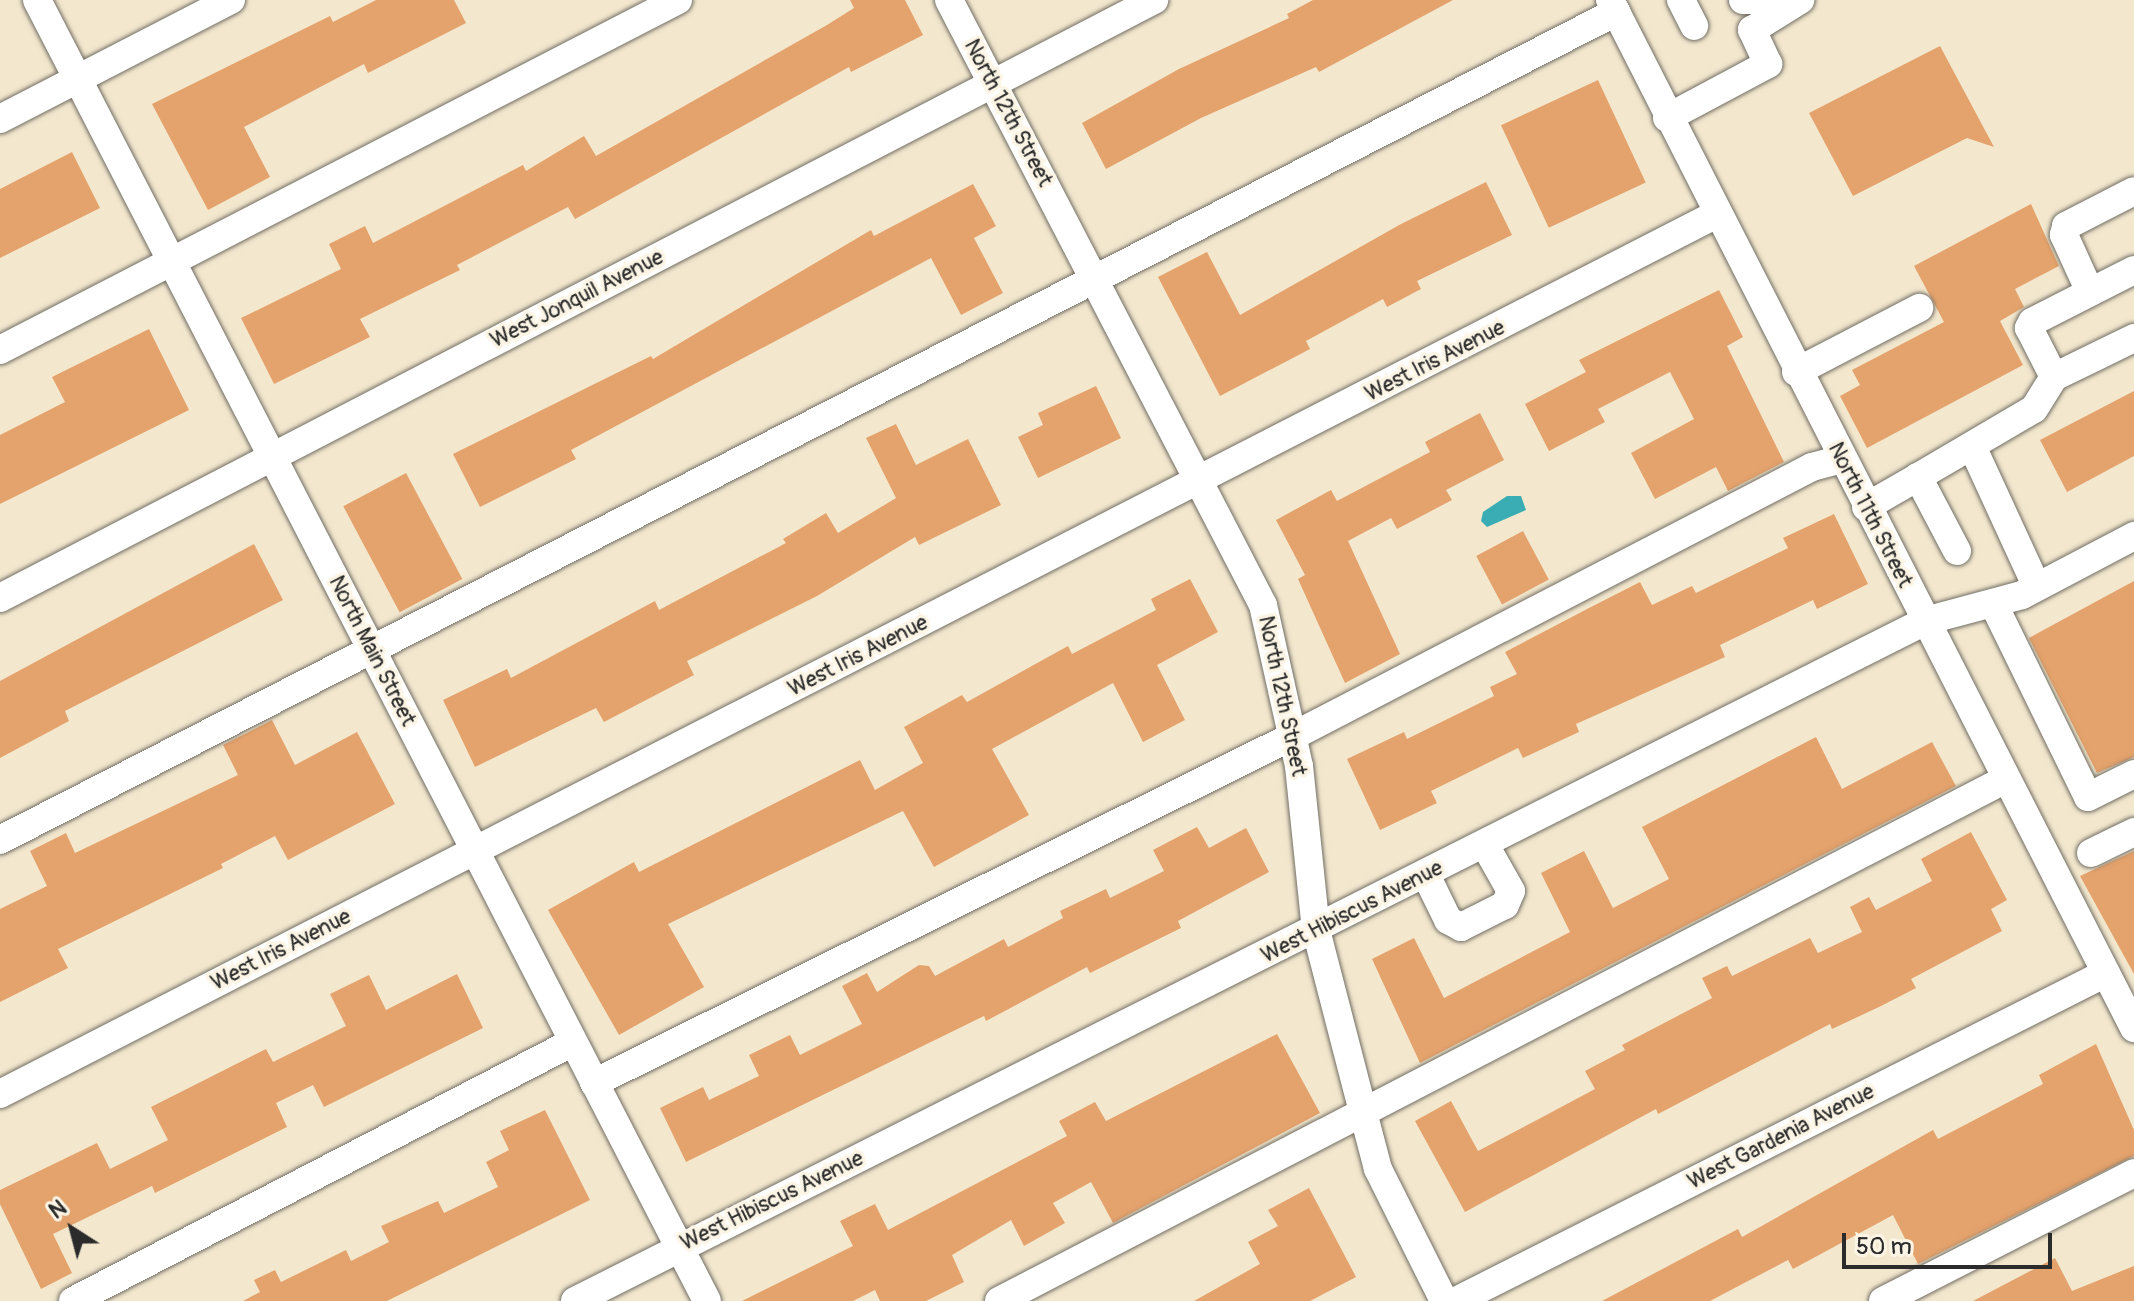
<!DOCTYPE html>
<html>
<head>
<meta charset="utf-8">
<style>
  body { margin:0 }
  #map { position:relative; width:2134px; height:1301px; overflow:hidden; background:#f3e8ce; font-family:Pangolin,sans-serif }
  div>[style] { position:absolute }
  .water>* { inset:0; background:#3aacb3 }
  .building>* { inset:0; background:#e4a26c; transform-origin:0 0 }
  .roads { filter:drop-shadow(0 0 2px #716d64) drop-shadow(0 0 2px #716d64) }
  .minor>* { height:28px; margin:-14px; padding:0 14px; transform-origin:14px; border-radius:14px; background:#fff }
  span { translate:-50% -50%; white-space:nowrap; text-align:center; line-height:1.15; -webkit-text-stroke:7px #fcf5e5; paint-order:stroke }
  .street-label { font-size:22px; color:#2b2b2b }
  .north { position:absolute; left:32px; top:1189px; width:80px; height:80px; -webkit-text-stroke:6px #fcf5e5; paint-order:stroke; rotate:324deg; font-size:22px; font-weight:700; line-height:32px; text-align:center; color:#2b2b2b }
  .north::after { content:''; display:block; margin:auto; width:28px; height:36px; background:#2b2b2b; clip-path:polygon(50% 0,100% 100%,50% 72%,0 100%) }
  .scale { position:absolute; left:1842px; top:1233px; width:210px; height:36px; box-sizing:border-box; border:4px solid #2b2b2b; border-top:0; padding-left:10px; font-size:24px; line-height:28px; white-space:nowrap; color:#2b2b2b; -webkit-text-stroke:6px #fcf5e5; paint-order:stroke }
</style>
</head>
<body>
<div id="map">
  <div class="water">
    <div style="clip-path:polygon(1507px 496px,1521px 496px,1526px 510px,1487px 527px,1481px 521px,1483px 512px)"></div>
  </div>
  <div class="building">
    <div style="clip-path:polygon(376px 0,454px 0,466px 23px,368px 73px,364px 64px,244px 127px,270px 177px,208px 210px,152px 104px,330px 16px,333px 22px)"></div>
    <div style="clip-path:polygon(850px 0,905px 0,923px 35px,851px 72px,849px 67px,575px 219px,568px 207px,457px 265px,460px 270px,360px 319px,370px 337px,274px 384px,241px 318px,341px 269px,329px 244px,365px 226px,373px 243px,523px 165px,526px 171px,584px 136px,596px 156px,827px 25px,854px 8px)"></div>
    <div style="clip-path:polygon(1313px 0,1453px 0,1319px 72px,1316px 67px,1201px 118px,1106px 169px,1082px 123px,1179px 69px,1289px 18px,1287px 14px)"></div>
    <div style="clip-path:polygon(1940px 46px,1994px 147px,1967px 138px,1853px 196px,1809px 113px)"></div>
    <div style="left:1598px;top:80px;width:113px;height:107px;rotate:65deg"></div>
    <div style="clip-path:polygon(72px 152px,100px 208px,0 258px,0 189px)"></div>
    <div style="clip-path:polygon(1486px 182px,1512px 235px,1417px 281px,1421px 289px,1387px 307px,1383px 299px,1306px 341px,1310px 349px,1220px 396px,1158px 277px,1207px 252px,1240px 315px,1401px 224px)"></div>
    <div style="clip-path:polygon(973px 184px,996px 226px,974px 238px,1003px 293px,961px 315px,931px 258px,571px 450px,576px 459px,480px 507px,453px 454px,651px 356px,653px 359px,871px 230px,874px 236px)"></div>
    <div style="clip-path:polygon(2031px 204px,2059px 266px,2015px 289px,2024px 307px,2000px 321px,2023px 365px,1867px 448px,1840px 396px,1860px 385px,1852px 370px,1944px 322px,1914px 266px)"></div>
    <div style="clip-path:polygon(1719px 290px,1743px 337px,1727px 346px,1784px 462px,1728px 491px,1716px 467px,1655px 499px,1631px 453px,1694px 419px,1670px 372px,1598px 409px,1605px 422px,1549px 451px,1525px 404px,1586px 372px,1579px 360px)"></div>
    <div style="clip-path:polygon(149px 329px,189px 410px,0 504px,0 435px,65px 402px,52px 377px)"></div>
    <div style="clip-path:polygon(1096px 386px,1121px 438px,1038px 478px,1018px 437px,1043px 425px,1038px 413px)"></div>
    <div style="clip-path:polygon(2134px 391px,2134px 456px,2067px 492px,2040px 440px)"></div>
    <div style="clip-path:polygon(1480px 413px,1504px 460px,1446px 490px,1452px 500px,1397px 529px,1391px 518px,1348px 541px,1400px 654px,1345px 683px,1298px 579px,1305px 575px,1276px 520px,1331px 490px,1337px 501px,1430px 452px,1425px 442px)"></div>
    <div style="clip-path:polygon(896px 424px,916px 465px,968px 439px,1001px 505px,919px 545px,915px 537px,817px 596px,687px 661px,694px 675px,604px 722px,596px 708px,475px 767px,443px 700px,507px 669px,511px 678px,655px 601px,659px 610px,786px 543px,783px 539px,826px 513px,838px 533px,896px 498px,866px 438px)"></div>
    <div style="left:406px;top:473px;width:120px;height:71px;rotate:62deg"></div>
    <div style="clip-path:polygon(1834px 514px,1868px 584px,1817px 609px,1813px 600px,1720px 645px,1725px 657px,1576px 724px,1579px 732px,1523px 758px,1518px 748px,1431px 791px,1437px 803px,1380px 830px,1347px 759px,1404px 732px,1407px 739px,1494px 696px,1490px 687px,1517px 674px,1505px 652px,1589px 608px,1640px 582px,1652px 605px,1692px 586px,1696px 593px,1788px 548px,1783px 538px)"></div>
    <div style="left:1523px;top:531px;width:55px;height:53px;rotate:62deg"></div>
    <div style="clip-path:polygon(254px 544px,283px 600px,65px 711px,69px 721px,0 758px,0 681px)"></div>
    <div style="clip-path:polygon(1190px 579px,1218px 632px,1157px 665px,1185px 720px,1143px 742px,1113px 683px,992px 749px,1029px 815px,934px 867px,903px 811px,668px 924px,704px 987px,619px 1035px,548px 910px,634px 862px,639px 872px,860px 760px,875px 790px,923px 763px,904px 727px,962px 695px,967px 702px,1068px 646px,1072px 654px,1156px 610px,1151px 599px)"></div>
    <div style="clip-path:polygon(2134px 581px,2134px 757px,2097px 773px,2029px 638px)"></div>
    <div style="clip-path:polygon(272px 720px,295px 765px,357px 732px,395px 804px,288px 860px,275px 836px,221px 864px,223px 868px,58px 949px,68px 968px,0 1002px,0 909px,47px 886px,30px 851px,66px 833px,75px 853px,238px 775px,223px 745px)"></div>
    <div style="clip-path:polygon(1816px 737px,1842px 789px,1932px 742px,1956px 786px,1420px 1063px,1372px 959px,1414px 938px,1444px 998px,1570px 932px,1541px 873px,1584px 851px,1613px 908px,1669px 879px,1642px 827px)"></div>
    <div style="clip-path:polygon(1197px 827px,1209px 848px,1246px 828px,1269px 872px,1178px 921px,1181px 928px,1090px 973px,1087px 967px,986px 1021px,984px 1016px,686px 1162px,660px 1108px,703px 1087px,709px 1100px,759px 1076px,749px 1055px,790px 1035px,800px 1055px,862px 1024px,842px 986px,867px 973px,877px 992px,919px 965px,929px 966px,935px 976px,1004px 939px,1008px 947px,1063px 918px,1060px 911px,1106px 889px,1110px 898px,1164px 871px,1153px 850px)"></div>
    <div style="clip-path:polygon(1971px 832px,2007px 900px,1991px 909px,2002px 931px,1911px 979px,1916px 988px,1881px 1006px,1832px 1029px,1830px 1024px,1658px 1114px,1656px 1109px,1465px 1212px,1415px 1121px,1451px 1101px,1478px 1151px,1535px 1121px,1595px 1089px,1585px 1071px,1625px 1050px,1622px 1045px,1712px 998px,1702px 978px,1727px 966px,1732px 976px,1810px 938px,1818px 953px,1862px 932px,1850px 907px,1869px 897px,1876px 910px,1932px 881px,1921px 859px)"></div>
    <div style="clip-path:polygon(2134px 851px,2134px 974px,2080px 876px)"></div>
    <div style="clip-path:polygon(457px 974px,483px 1028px,324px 1107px,313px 1085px,276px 1103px,287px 1127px,155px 1193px,152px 1186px,53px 1234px,72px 1273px,41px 1289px,0 1204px,0 1190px,97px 1143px,110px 1169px,168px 1140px,151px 1107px,266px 1049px,273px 1062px,346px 1026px,330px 994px,369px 975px,386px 1010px)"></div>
    <div style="clip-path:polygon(1277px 1034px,1320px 1113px,1113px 1223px,1091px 1182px,1053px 1203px,1065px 1223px,1024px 1246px,1011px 1220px,952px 1255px,964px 1282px,926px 1301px,880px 1301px,875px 1290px,853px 1301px,742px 1301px,853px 1246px,840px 1221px,875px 1204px,888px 1230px,1067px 1136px,1059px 1121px,1095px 1102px,1106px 1121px)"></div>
    <div style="clip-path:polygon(2096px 1044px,2134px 1130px,2134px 1156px,1918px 1264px,1893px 1215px,1793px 1269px,1788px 1260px,1710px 1301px,1602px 1301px,1738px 1229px,1742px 1237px,1933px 1130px,1938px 1139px,2043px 1084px,2039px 1075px)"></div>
    <div style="clip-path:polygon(545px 1110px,590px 1200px,387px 1301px,243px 1301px,260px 1292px,254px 1280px,275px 1270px,281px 1282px,346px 1250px,351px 1261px,389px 1242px,381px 1226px,438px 1201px,444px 1213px,498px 1187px,486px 1162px,509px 1150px,500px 1131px)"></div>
    <div style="clip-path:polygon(1309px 1188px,1356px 1277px,1310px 1301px,1194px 1301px,1260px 1264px,1248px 1242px,1278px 1226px,1268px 1210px)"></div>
    <div style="clip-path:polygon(2055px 1258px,2072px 1291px,2134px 1266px,2134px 1301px,1973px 1301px)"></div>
  </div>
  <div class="roads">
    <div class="minor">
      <div style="left:37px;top:0;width:1463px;rotate:62.75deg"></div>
      <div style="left:949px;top:0;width:682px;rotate:62.57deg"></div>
      <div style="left:1263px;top:605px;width:165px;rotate:77.4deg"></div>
      <div style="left:1299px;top:766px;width:165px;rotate:84.1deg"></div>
      <div style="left:1316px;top:930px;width:188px;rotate:75.5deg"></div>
      <div style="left:1363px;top:1112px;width:59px;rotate:75.3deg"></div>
      <div style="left:1378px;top:1169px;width:148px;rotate:63.4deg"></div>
      <div style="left:1610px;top:0;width:1154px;rotate:62.99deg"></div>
      <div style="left:1681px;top:0;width:29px;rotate:63deg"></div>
      <div style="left:1743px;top:0;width:20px"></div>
      <div style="left:1667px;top:118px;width:115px;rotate:-28.1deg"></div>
      <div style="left:1768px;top:64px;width:38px;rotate:-115deg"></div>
      <div style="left:1752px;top:30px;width:57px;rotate:-32deg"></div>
      <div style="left:0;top:119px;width:260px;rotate:-27.3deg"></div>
      <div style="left:2134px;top:270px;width:114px;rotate:153deg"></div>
      <div style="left:2032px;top:322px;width:7px;rotate:117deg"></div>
      <div style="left:2029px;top:328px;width:55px;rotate:63deg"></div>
      <div style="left:2054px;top:377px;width:89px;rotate:-26deg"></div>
      <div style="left:2090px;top:292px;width:63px;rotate:-114.5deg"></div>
      <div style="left:2064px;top:235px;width:9px;rotate:-77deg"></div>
      <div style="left:2066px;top:226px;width:76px;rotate:-27.2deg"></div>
      <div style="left:0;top:350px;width:763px;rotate:-27.3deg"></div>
      <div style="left:1796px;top:372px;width:139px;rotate:-27.5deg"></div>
      <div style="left:1972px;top:446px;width:155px;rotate:65.3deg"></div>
      <div style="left:1866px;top:507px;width:60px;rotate:-30deg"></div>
      <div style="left:1957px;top:551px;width:84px;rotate:-117.8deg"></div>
      <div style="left:1918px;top:477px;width:134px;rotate:-30.4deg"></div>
      <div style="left:2034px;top:409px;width:38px;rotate:-58deg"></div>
      <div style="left:0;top:598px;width:1300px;rotate:-27.39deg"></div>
      <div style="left:1993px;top:603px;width:216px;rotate:63.9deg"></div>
      <div style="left:2088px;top:797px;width:51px;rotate:-26.6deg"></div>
      <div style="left:0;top:840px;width:1816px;rotate:-27.13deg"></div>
      <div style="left:2091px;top:853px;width:48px;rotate:-26deg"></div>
      <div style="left:1426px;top:875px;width:50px;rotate:63.9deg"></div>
      <div style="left:1448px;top:920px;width:15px;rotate:28deg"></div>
      <div style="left:1461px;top:927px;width:49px;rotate:-26.6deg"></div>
      <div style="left:1505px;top:905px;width:15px;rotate:-67deg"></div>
      <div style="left:1511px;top:891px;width:53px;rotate:-119.5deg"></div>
      <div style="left:594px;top:1083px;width:780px;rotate:-26.4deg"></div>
      <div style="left:1293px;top:736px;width:585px;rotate:-27.4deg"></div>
      <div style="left:1812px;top:467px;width:30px;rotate:-15deg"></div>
      <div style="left:0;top:1094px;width:1927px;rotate:-27.14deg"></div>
      <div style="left:73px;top:1301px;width:563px;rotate:-27.38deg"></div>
      <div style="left:575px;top:1301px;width:1512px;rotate:-26.73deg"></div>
      <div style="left:1925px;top:621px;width:100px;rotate:-15deg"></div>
      <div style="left:2022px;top:595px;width:127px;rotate:-27.8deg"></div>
      <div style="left:999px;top:1301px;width:1134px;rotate:-27.4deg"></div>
      <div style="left:1456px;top:1301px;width:728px;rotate:-26.78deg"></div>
      <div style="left:1883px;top:1301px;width:282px;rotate:-27deg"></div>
    </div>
  </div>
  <div class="street-label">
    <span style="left:1008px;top:113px;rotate:62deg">North 12th Street</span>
    <span style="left:577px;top:299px;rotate:-27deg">West Jonquil Avenue</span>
    <span style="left:1435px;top:361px;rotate:-27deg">West Iris Avenue</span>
    <span style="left:1870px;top:515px;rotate:63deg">North 11th Street</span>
    <span style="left:372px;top:651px;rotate:63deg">North Main Street</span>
    <span style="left:858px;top:656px;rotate:-27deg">West Iris Avenue</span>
    <span style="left:1282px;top:696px;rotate:78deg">North 12th Street</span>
    <span style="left:1352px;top:912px;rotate:-27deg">West Hibiscus Avenue</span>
    <span style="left:281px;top:950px;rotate:-27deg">West Iris Avenue</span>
    <span style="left:1781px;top:1137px;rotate:-27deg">West Gardenia Avenue</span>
    <span style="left:772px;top:1201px;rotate:-26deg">West Hibiscus Avenue</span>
  </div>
  <div class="north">N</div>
  <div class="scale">50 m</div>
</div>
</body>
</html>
